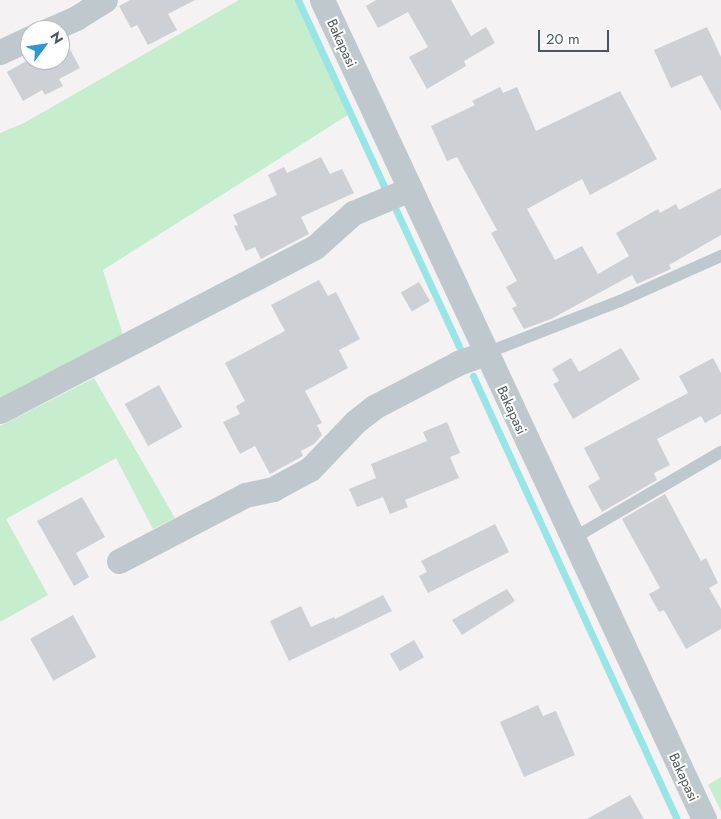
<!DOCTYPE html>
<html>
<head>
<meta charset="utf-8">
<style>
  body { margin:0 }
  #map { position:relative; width:721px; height:819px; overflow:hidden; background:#f4f2f3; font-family:Jost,sans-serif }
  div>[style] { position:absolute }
  .green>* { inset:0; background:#c6edcd }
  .stream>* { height:7px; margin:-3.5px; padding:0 3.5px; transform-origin:3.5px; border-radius:3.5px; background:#97e5e5 }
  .building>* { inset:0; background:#cdd0d4; transform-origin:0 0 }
  .lane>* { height:12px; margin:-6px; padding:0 6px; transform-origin:6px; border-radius:6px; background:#bfc9cd }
  .street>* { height:25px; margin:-12.5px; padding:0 12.5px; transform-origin:12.5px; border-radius:12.5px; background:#bfc9cd }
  span { translate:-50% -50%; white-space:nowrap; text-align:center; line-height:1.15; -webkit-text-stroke:4px #fff; paint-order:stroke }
  .street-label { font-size:14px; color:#4b595e }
  .north { position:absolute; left:20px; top:20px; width:50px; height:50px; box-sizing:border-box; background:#fff; border:1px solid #b7bdbf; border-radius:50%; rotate:59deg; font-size:14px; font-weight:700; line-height:20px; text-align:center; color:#4b595e }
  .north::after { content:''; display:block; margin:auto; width:18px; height:22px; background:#2b98d5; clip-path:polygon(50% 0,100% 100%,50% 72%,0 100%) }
  .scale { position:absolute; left:538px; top:30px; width:71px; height:22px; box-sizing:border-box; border:2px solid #4b595e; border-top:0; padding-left:6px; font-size:15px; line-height:18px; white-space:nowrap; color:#4b595e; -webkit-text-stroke:4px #fff; paint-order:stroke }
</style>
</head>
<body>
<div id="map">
  <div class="green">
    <div style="clip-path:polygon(239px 0,298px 0,351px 113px,103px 270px,125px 342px,0 407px,0 133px,24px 123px)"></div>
    <div style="clip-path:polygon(94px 378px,175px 518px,153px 529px,116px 458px,6px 519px,48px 595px,0 622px,0 426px)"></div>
    <div style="clip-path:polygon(721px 777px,721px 811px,708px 785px)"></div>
  </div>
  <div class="stream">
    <div style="left:298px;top:0;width:207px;rotate:65.2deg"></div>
    <div style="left:396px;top:210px;width:157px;rotate:65.2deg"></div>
    <div style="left:473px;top:376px;width:488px;rotate:65.3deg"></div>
  </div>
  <div class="building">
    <div style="clip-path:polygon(130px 0,195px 0,168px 14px,177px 30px,148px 45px,137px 25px,131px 28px,119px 6px)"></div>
    <div style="clip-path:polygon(376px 0,451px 0,471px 36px,486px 27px,495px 43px,464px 61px,466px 66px,427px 89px,409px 57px,428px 47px,408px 12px,378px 28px,366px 6px)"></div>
    <div style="clip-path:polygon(707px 27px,721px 57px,721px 111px,701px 75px,671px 88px,654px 50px)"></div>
    <div style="clip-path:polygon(65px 40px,80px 68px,59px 79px,63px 86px,45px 95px,42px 90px,23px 101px,7px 72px,30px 59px,60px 60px,60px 43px)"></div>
    <div style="clip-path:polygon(500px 87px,503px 93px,517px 87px,536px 131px,620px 91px,657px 159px,590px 195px,582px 179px,527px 209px,555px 260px,582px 246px,598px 274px,629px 256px,616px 233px,658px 209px,660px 213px,676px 204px,679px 210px,721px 188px,721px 235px,669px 265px,671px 269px,637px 284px,632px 275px,551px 319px,524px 329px,512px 308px,517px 306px,506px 287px,517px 281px,491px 233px,497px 230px,457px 157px,447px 161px,431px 126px,475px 105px,472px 101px)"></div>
    <div style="clip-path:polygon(321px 157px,330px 174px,342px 169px,354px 193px,301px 217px,309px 234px,307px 235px,261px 259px,255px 247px,246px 251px,234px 226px,238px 225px,233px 215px,277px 195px,268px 175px,284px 167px,287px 173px)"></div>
    <div style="clip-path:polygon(319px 280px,328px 296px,336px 292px,360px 339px,339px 350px,348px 368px,305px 391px,322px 423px,317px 425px,322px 435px,314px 444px,301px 451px,303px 456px,301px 457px,270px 474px,255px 446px,240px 454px,223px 422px,240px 414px,236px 406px,245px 401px,225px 363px,285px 331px,271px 305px)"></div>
    <div style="left:419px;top:282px;width:22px;height:21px;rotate:60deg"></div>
    <div style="clip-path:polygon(621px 348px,640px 379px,573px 419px,553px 384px,559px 381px,552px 369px,571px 358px,579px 372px)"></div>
    <div style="clip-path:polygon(713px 358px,721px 373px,721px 414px,705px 423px,701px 416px,657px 439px,670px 465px,654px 473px,657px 480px,602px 512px,588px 486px,600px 479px,584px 448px,688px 393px,679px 376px)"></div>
    <div style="left:159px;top:385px;width:48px;height:39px;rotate:61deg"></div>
    <div style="clip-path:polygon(447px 422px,460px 453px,450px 457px,459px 478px,405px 500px,408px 507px,390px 514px,383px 497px,357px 507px,349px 489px,376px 478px,371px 464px,427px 441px,423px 432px)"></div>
    <div style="clip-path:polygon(665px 494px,701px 561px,706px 558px,718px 583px,709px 588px,721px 609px,721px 629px,686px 649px,664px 610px,659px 612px,649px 594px,660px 588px,622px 519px)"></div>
    <div style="clip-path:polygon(82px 497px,105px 537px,76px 553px,89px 577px,74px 586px,37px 521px)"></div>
    <div style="clip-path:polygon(495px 524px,509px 552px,428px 593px,419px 576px,427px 572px,421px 561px)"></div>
    <div style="clip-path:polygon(507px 589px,515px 601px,462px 635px,452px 620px)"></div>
    <div style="clip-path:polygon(383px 595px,392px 611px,289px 661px,270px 621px,301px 606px,311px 627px,334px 617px,335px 619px)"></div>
    <div style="left:73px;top:615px;width:48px;height:49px;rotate:61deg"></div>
    <div style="left:414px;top:640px;width:20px;height:28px;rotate:60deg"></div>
    <div style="clip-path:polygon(538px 705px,543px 716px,556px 711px,575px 755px,524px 777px,500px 722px)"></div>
    <div style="clip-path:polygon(630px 795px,644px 819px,587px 819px)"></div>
  </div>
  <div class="lane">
    <div style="left:486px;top:353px;width:144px;rotate:-21.2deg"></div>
    <div style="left:620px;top:301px;width:111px;rotate:-24deg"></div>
    <div style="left:572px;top:539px;width:173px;rotate:-30.3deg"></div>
  </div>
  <div class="street">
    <div style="left:322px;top:0;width:904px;rotate:64.99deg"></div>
    <div style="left:49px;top:30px;width:30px;rotate:-24deg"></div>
    <div style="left:76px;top:18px;width:34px;rotate:-32deg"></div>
    <div style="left:0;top:52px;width:33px;rotate:-25deg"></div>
    <div style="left:0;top:411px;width:355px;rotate:-27.5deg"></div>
    <div style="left:315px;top:247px;width:51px;rotate:-41.8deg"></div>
    <div style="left:353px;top:213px;width:62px;rotate:-22.8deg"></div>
    <div style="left:119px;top:561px;width:142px;rotate:-27.6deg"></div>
    <div style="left:245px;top:495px;width:29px;rotate:-12deg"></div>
    <div style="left:273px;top:489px;width:42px;rotate:-28.4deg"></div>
    <div style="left:310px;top:469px;width:65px;rotate:-46.2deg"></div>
    <div style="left:355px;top:422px;width:24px;rotate:-38deg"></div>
    <div style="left:374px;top:407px;width:95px;rotate:-27.6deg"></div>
    <div style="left:458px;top:363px;width:30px;rotate:-20deg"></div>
  </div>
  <div class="street-label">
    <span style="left:342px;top:43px;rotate:65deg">Bakapasi</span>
    <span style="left:512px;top:410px;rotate:65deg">Bakapasi</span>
    <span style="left:684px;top:777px;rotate:65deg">Bakapasi</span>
  </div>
  <div class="north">N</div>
  <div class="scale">20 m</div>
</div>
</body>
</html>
